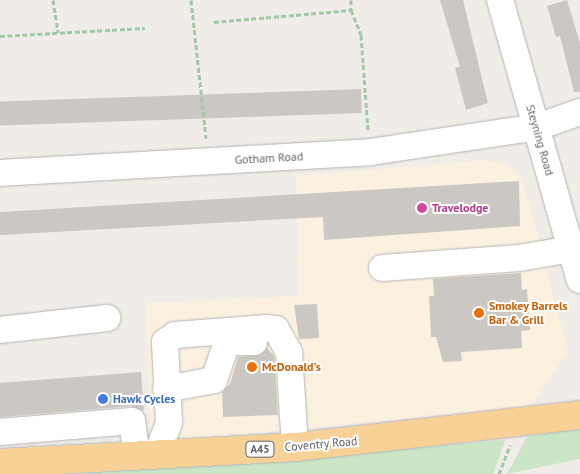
<!DOCTYPE html>
<html>
<head>
<meta charset="utf-8">
<style>
  body { margin:0 }
  #map { position:relative; width:580px; height:474px; overflow:hidden; background:#f0ece7; font-family:"PT Sans",sans-serif }
  div>[style] { position:absolute }
  .commercial>* { inset:0; background:#fcf1df }
  .green>* { inset:0; background:#cae6c5 }
  .building>* { inset:0; background:#cbc7c3; transform-origin:0 0 }
  .path>* { height:3px; margin-top:-1.5px; transform-origin:0; background:repeating-linear-gradient(90deg,#a0c9a5 0 5px,transparent 0 7.5px) }
  .roads { filter:drop-shadow(0 0 1px #b2b5b8) drop-shadow(0 0 1px #b2b5b8) }
  .minor>* { height:26px; margin:-13px; padding:0 13px; transform-origin:13px; border-radius:13px; background:#fff }
  .highway>* { height:28px; margin:-14px; padding:0 14px; transform-origin:14px; border-radius:14px; background:#f8d196 }
  .dots>* { width:14px; height:14px; translate:-50% -50%; box-sizing:border-box; border:2px solid #fff; border-radius:50% }
  span { translate:-50% -50%; white-space:nowrap; text-align:center; line-height:1.15; -webkit-text-stroke:4px #fff; paint-order:stroke }
  .shield-label span { padding:1px 4px; background:#fff; border:1px solid; border-radius:4px; -webkit-text-stroke-width:0 }
  .shield-label { font-size:11px; color:#5e6366; font-weight:700 }
  .street-label { font-size:12px; color:#5e6366 }
  .hotel-label { font-size:12px; color:#b23c85; font-weight:700 }
  .left { translate:0 -50%; text-align:left }
  .food-label { font-size:12px; color:#c56008; font-weight:700 }
  .shop-label { font-size:12px; color:#366cbe; font-weight:700 }
</style>
</head>
<body>
<div id="map">
  <div class="commercial">
    <div style="clip-path:polygon(487px 160px,508px 166px,522px 178px,568px 351px,530px 407px,151px 443px,146px 303px,299px 296px,296px 176px)"></div>
  </div>
  <div class="green">
    <div style="clip-path:polygon(580px 427px,580px 459px,507px 474px,527px 437px)"></div>
    <div style="clip-path:polygon(505px 440px,493px 474px,72px 474px,249px 462px)"></div>
  </div>
  <div class="building">
    <div style="clip-path:polygon(440px 0,463px 0,488px 103px,466px 110px,455px 68px,460px 67px)"></div>
    <div style="clip-path:polygon(567px 0,580px 43px,580px 92px,574px 92px,560px 36px,556px 37px,547px 6px)"></div>
    <div style="left:361px;top:89px;width:24px;height:362px;rotate:88deg"></div>
    <div style="clip-path:polygon(519px 181px,520px 226px,324px 240px,323px 217px,0 235px,0 212px)"></div>
    <div style="clip-path:polygon(521px 273px,522px 290px,527px 289px,530px 330px,521px 331px,522px 348px,461px 352px,462px 361px,443px 362px,436px 337px,431px 337px,429px 296px,434px 296px,433px 279px)"></div>
    <div style="clip-path:polygon(317px 304px,319px 338px,299px 339px,294px 305px)"></div>
    <div style="clip-path:polygon(267px 348px,274px 356px,278px 415px,223px 417px,222px 392px,230px 384px,238px 357px,261px 355px)"></div>
    <div style="clip-path:polygon(141px 372px,144px 411px,131px 406px,0 417px,0 383px)"></div>
  </div>
  <div class="path">
    <div style="left:53px;top:0;width:33px;rotate:81deg"></div>
    <div style="left:191px;top:0;width:139px;rotate:83.8deg"></div>
    <div style="left:351px;top:0;width:10px;rotate:90deg"></div>
    <div style="left:214px;top:22px;width:138px;rotate:-5deg"></div>
    <div style="left:351px;top:10px;width:27px;rotate:68deg"></div>
    <div style="left:361px;top:35px;width:95px;rotate:85.8deg"></div>
    <div style="left:0;top:36px;width:145px;rotate:-3.2deg"></div>
    <div style="left:499px;top:474px;width:31px;rotate:-69deg"></div>
  </div>
  <div class="roads">
    <div class="minor">
      <div style="left:500px;top:0;width:291px;rotate:74.1deg"></div>
      <div style="left:0;top:173px;width:371px;rotate:-3.2deg"></div>
      <div style="left:370px;top:152px;width:169px;rotate:-8.5deg"></div>
      <div style="left:537px;top:127px;width:46px;rotate:-19.2deg"></div>
      <div style="left:382px;top:268px;width:137px;rotate:-4.2deg"></div>
      <div style="left:519px;top:258px;width:53px;rotate:-9.8deg"></div>
      <div style="left:0;top:330px;width:108px;rotate:-6.4deg"></div>
      <div style="left:166px;top:389px;width:49px;rotate:-10.6deg"></div>
      <div style="left:214px;top:380px;width:40px;rotate:-71.1deg"></div>
      <div style="left:227px;top:342px;width:27px"></div>
      <div style="left:0;top:432px;width:132px;rotate:-4.8deg"></div>
      <div style="left:132px;top:421px;width:34px;rotate:82deg"></div>
      <div style="left:157px;top:454px;width:34px;rotate:-69deg"></div>
      <div style="left:169px;top:422px;width:80px;rotate:-92.9deg"></div>
      <div style="left:165px;top:342px;width:12px;rotate:-35deg"></div>
      <div style="left:175px;top:335px;width:90px;rotate:-4.4deg"></div>
      <div style="left:265px;top:328px;width:11px;rotate:5deg"></div>
      <div style="left:276px;top:329px;width:26px;rotate:61deg"></div>
      <div style="left:289px;top:352px;width:95px;rotate:86.4deg"></div>
    </div>
    <div class="highway">
      <div style="left:0;top:463px;width:295px;rotate:-3.1deg"></div>
      <div style="left:295px;top:447px;width:287px;rotate:-6.4deg"></div>
    </div>
  </div>
  <div class="dots">
    <div style="left:422px;top:208px;background:#d1479c"></div>
    <div style="left:479px;top:313px;background:#e8710a"></div>
    <div style="left:252px;top:367px;background:#e8710a"></div>
    <div style="left:103px;top:399px;background:#3f7fe0"></div>
  </div>
  <div class="shield-label">
    <span style="left:260px;top:449px">A45</span>
  </div>
  <div class="street-label">
    <span style="left:540px;top:140px;rotate:74deg">Steyning Road</span>
    <span style="left:269px;top:158px;rotate:-3deg">Gotham Road</span>
    <span style="left:321px;top:444px;rotate:-5deg">Coventry Road</span>
  </div>
  <div class="hotel-label">
    <span class="left" style="left:432px;top:208px">Travelodge</span>
  </div>
  <div class="food-label">
    <span class="left" style="left:489px;top:313px">Smokey Barrels<br>Bar &amp; Grill</span>
    <span class="left" style="left:262px;top:367px">McDonald's</span>
  </div>
  <div class="shop-label">
    <span class="left" style="left:113px;top:399px">Hawk Cycles</span>
  </div>
</div>
</body>
</html>
